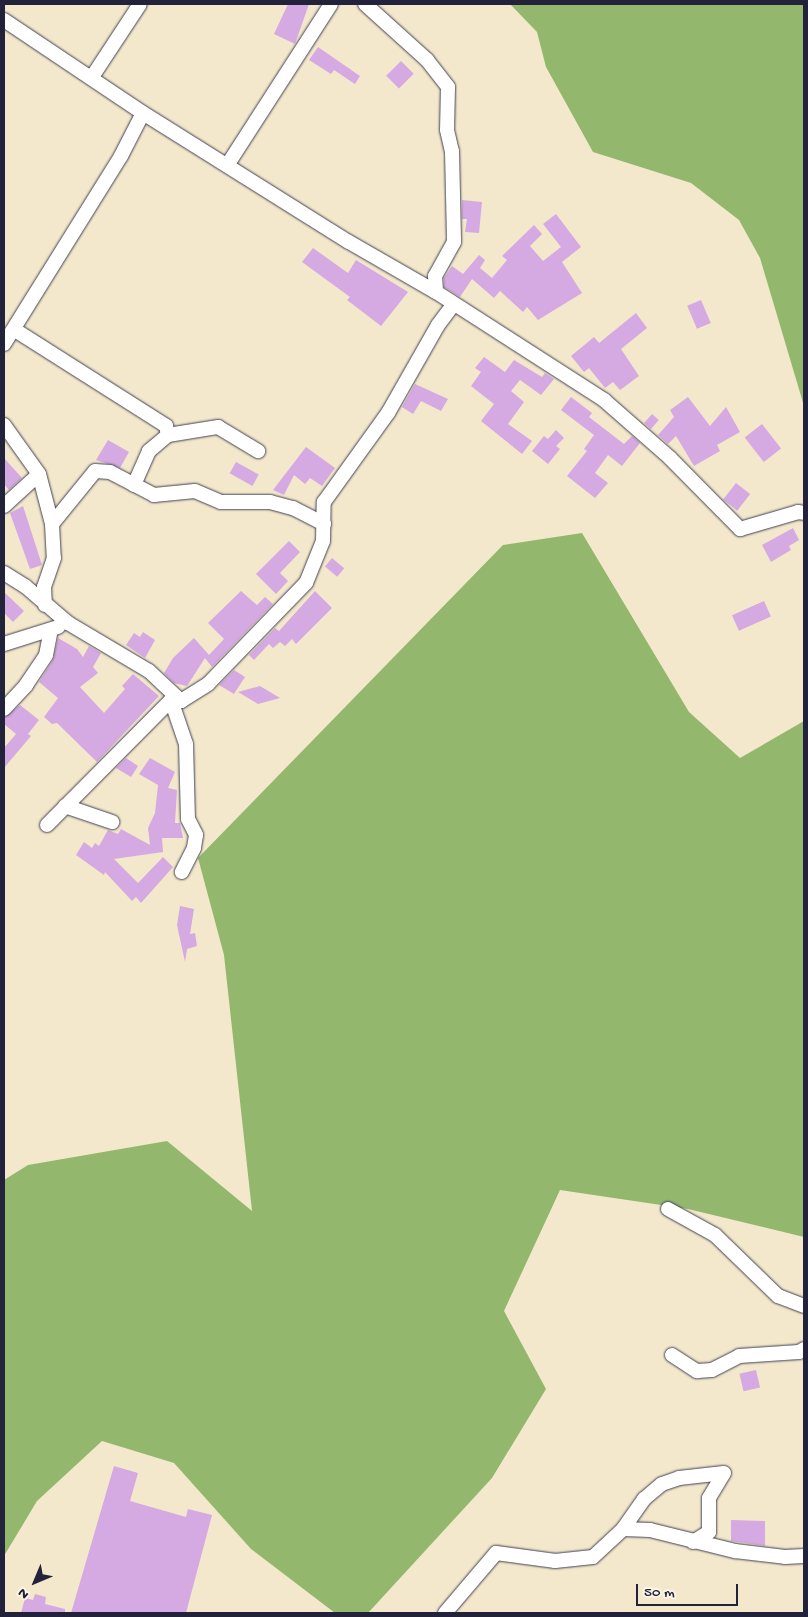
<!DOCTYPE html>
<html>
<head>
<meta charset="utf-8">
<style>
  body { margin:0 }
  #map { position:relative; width:808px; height:1617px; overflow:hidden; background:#f3e8cc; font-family:"Gochi Hand",sans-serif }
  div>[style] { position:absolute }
  .forest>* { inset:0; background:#93b86d }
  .building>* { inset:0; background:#d5a9e2; transform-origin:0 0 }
  .roads { filter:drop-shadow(0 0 1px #414051) drop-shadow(0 0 1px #414051) }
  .minor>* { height:14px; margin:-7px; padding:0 7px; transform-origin:7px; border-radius:7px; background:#fff }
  span { translate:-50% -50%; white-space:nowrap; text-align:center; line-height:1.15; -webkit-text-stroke:4px #fcf5e5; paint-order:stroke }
  .frame { position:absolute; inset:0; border:5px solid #22223b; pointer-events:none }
  .north { position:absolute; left:10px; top:1557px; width:50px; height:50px; -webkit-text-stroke:4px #fcf5e5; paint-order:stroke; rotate:225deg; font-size:14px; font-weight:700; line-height:20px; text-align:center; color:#22223b }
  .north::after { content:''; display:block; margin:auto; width:18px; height:22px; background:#22223b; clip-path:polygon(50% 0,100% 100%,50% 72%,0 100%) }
  .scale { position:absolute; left:636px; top:1584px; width:102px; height:22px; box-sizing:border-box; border:2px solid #22223b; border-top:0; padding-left:6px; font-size:15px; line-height:18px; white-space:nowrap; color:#22223b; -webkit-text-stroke:4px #fcf5e5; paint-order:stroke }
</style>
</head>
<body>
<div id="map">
  <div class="forest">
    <div style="clip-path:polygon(510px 4px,804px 4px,804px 406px,760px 258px,739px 220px,691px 183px,593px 152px,546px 67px,537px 32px)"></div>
    <div style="clip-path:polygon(582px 533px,689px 712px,740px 758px,804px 721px,804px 1237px,688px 1209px,560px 1190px,504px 1311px,546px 1389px,492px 1478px,368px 1613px,335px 1613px,251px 1549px,174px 1463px,102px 1441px,37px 1501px,4px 1556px,4px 1180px,28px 1165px,167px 1141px,252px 1211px,224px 955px,198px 858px,503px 545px)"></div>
  </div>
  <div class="building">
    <div style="clip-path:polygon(288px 4px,309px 4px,295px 44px,274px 34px)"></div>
    <div style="clip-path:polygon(318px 47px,360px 76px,355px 84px,334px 70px,331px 74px,309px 60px)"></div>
    <div style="left:401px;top:61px;width:18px;height:21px;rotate:45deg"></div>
    <div style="clip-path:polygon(462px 200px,482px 202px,479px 233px,465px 232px,467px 219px,462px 219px)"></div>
    <div style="clip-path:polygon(556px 214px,581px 247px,562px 262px,582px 293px,538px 320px,527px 307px,523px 312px,500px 291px,494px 298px,472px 279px,460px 297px,444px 287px,444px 278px,452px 266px,463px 274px,479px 255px,485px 260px,480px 268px,492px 278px,507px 260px,502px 256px,534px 225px,542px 234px,530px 246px,543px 261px,561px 247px,543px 224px)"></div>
    <div style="clip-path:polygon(313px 248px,348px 273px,356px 260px,408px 292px,381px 326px,347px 300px,350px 297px,302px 262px)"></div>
    <div style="left:701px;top:300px;width:25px;height:15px;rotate:67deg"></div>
    <div style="clip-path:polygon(636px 313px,647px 328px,621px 349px,639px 376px,620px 390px,613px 382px,605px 388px,589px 368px,584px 372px,571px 356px,594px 337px,599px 343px)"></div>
    <div style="clip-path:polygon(484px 357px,505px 372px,514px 360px,542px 377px,545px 373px,554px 379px,541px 395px,520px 380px,511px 391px,524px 402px,508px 424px,532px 441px,522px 454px,481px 421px,494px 404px,471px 386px,481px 372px,475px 368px)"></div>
    <div style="clip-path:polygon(415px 384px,448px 399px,441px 411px,421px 401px,413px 414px,402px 407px)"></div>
    <div style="clip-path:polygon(571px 397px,592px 413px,589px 417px,624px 444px,632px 436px,640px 443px,622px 466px,608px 455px,595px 473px,608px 483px,595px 498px,567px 476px,587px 451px,584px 449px,594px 435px,561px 410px)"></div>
    <div style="clip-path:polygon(688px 397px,710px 426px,726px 407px,740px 432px,717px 445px,720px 451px,694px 466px,676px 436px,668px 444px,658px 435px,674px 417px,670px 410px)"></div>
    <div style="left:652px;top:414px;width:9px;height:12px;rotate:41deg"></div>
    <div style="left:762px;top:424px;width:31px;height:22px;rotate:52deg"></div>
    <div style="clip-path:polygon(556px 430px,564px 438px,556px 446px,560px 449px,548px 464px,532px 451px,544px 436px,548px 439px)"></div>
    <div style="clip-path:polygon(108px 440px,129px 452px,120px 468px,96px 460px)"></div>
    <div style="clip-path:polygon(306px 447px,335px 468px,322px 486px,310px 478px,305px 484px,294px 475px,284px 495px,273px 490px)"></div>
    <div style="clip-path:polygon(4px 458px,22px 478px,9px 490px,4px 484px)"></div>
    <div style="left:236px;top:462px;width:26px;height:13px;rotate:29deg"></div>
    <div style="left:736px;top:483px;width:18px;height:21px;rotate:38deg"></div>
    <div style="clip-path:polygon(23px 506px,42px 565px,30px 569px,10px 513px)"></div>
    <div style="clip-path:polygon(793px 528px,799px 540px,789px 546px,791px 550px,771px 562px,762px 545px)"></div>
    <div style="clip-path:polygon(289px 541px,300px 552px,280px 573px,288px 581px,276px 594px,256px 574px)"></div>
    <div style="left:332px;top:558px;width:16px;height:11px;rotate:40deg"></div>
    <div style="clip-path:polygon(241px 591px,257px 605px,265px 597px,273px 604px,212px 667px,205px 658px,187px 686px,174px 683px,164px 673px,173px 658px,194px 638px,209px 655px,224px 639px,208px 623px)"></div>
    <div style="clip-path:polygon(315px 591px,332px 608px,296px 644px,292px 639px,285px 646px,280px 642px,273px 648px,269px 644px,254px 660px,249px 655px,275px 628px,279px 631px)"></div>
    <div style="clip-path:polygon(4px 592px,24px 611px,13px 622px,4px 613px)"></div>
    <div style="left:764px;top:601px;width:17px;height:35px;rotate:66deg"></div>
    <div style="clip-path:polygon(143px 632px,155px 640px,145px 658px,126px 645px,134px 633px,140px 637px)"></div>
    <div style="clip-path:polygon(58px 638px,77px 649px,83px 657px,89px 646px,101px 653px,93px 667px,98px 673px,80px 687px,104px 713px,125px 689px,122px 686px,133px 674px,159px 696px,97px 762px,57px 723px,52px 724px,44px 717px,58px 698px,39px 682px,53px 660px)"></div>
    <div style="clip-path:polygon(234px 670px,245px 677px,234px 694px,219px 685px)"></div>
    <div style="clip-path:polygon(260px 686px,280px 698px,258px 704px,238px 692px)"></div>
    <div style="clip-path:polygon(20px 705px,39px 720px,28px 734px,31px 736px,4px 768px,4px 748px,16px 734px,4px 724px,4px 718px)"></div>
    <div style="clip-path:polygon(126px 758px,138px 766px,131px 777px,116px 768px)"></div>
    <div style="clip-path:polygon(150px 758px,175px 772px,168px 788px,177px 790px,175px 823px,180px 823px,183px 838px,162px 838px,163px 852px,114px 859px,138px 883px,163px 857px,173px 867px,141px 903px,136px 897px,132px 901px,105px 872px,104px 875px,76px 855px,84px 842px,92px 848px,95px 843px,99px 846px,108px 830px,118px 834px,121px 829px,150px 845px,148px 828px,155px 813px,158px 785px,139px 774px)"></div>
    <div style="clip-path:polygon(180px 906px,194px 909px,190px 934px,195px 933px,197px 946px,187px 949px,185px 962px,177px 925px)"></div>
    <div style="left:756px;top:1370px;width:18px;height:17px;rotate:77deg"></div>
    <div style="clip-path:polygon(114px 1466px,138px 1473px,130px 1501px,186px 1517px,188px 1509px,212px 1515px,186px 1613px,71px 1613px)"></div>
    <div style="clip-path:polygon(731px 1520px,765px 1521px,765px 1546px,731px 1541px)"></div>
    <div style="clip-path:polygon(35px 1594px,46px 1597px,45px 1604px,65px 1609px,65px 1613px,21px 1613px,25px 1598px,33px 1600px)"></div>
  </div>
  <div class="roads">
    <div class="minor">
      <div style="left:365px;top:4px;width:84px;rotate:42.1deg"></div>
      <div style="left:427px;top:60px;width:34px;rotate:52deg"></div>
      <div style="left:448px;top:87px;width:43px;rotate:91.3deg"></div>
      <div style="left:447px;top:130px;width:22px;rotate:77deg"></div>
      <div style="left:452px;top:151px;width:91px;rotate:88.7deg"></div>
      <div style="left:454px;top:242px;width:39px;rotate:119deg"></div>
      <div style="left:435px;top:276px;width:16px;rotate:86deg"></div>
      <div style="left:4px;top:20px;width:167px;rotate:33.8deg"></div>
      <div style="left:143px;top:113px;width:243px;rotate:32.1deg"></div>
      <div style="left:349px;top:242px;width:100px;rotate:29.9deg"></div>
      <div style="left:436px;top:292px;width:200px;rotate:32.7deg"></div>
      <div style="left:604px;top:400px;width:88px;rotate:41.3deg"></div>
      <div style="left:670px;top:458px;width:100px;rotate:45.4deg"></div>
      <div style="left:740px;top:529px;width:60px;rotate:-16.3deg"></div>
      <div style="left:798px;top:512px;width:6px;rotate:9deg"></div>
      <div style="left:92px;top:77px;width:87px;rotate:-56.7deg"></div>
      <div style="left:228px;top:164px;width:190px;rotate:-57.2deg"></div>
      <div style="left:15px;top:330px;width:179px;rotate:32.4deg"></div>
      <div style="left:166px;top:426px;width:9px;rotate:77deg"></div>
      <div style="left:168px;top:435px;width:25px;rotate:140deg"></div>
      <div style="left:149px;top:451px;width:37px;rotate:114deg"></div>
      <div style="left:4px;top:344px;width:221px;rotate:-58.1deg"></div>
      <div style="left:121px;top:156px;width:48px;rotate:-62.9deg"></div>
      <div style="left:4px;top:425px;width:60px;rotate:54.5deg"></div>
      <div style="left:39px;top:474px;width:52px;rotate:75.4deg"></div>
      <div style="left:52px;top:524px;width:34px;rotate:87deg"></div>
      <div style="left:54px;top:558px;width:31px;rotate:109deg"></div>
      <div style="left:44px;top:587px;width:18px;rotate:87deg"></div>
      <div style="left:168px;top:435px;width:51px;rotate:-9.1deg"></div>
      <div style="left:218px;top:427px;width:47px;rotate:31deg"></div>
      <div style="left:4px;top:506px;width:47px;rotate:-42.4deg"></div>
      <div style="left:52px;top:524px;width:68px;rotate:-50.9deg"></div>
      <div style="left:95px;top:471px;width:15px;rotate:4deg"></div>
      <div style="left:110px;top:472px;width:50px;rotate:27.6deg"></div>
      <div style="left:154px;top:495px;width:41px;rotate:-5.6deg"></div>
      <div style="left:195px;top:491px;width:28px;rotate:23deg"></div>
      <div style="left:221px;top:502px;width:49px"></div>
      <div style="left:270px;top:502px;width:24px;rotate:15deg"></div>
      <div style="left:293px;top:508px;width:35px;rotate:27deg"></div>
      <div style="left:4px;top:573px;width:25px;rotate:32deg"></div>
      <div style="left:25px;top:586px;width:57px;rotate:40.7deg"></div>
      <div style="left:68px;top:623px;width:94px;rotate:30.7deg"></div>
      <div style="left:149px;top:671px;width:44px;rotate:43.2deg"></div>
      <div style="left:4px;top:644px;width:57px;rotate:-17.5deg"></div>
      <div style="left:171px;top:700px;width:46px;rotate:71.2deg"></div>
      <div style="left:186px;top:744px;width:75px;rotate:88.5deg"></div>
      <div style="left:188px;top:819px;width:18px;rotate:63deg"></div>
      <div style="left:196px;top:835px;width:13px;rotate:99deg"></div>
      <div style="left:194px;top:848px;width:27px;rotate:117deg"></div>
      <div style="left:4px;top:709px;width:33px;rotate:-47deg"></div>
      <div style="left:26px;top:685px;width:36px;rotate:-56deg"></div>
      <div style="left:46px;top:655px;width:25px;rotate:-79deg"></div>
      <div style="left:65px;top:806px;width:50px;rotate:18.8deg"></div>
      <div style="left:47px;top:825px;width:176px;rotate:-45.2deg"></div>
      <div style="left:171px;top:700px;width:10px;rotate:6deg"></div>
      <div style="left:181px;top:701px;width:32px;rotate:-32deg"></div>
      <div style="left:208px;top:684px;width:141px;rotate:-45.9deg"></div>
      <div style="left:306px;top:583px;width:45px;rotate:-68deg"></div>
      <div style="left:323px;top:541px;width:39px;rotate:-89deg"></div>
      <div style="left:324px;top:502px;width:110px;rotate:-54.3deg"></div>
      <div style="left:388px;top:413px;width:101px;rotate:-60.4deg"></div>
      <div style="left:438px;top:325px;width:25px;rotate:-53deg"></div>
      <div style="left:668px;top:1209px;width:54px;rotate:29deg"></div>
      <div style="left:715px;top:1235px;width:88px;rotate:44.1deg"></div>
      <div style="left:778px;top:1296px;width:28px;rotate:21deg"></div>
      <div style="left:672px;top:1355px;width:30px;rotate:33deg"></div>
      <div style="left:697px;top:1371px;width:15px;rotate:-4deg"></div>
      <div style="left:712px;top:1370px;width:30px;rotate:-27deg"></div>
      <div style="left:739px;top:1356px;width:60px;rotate:-3.8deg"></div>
      <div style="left:799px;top:1352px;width:6px;rotate:-31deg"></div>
      <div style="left:623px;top:1529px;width:37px;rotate:-55deg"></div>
      <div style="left:644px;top:1499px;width:23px;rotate:-40deg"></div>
      <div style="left:662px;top:1484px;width:18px;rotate:-19deg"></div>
      <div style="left:679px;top:1478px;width:45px;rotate:-6.3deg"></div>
      <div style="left:693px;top:1542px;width:19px;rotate:-32deg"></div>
      <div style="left:709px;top:1532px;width:34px;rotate:-90deg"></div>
      <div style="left:709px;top:1498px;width:29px;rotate:-59deg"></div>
      <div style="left:445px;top:1613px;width:79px;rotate:-49.6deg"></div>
      <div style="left:496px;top:1553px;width:60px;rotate:7.7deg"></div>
      <div style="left:555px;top:1561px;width:38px;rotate:-6deg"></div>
      <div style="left:593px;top:1557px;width:41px;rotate:-43deg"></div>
      <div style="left:623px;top:1529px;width:27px;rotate:2deg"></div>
      <div style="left:650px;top:1530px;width:88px;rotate:13.9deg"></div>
      <div style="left:735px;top:1551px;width:50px;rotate:6.8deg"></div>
      <div style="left:785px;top:1557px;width:19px;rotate:-3deg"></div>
    </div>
  </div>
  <div class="frame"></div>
  <div class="north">N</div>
  <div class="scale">50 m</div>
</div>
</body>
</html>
